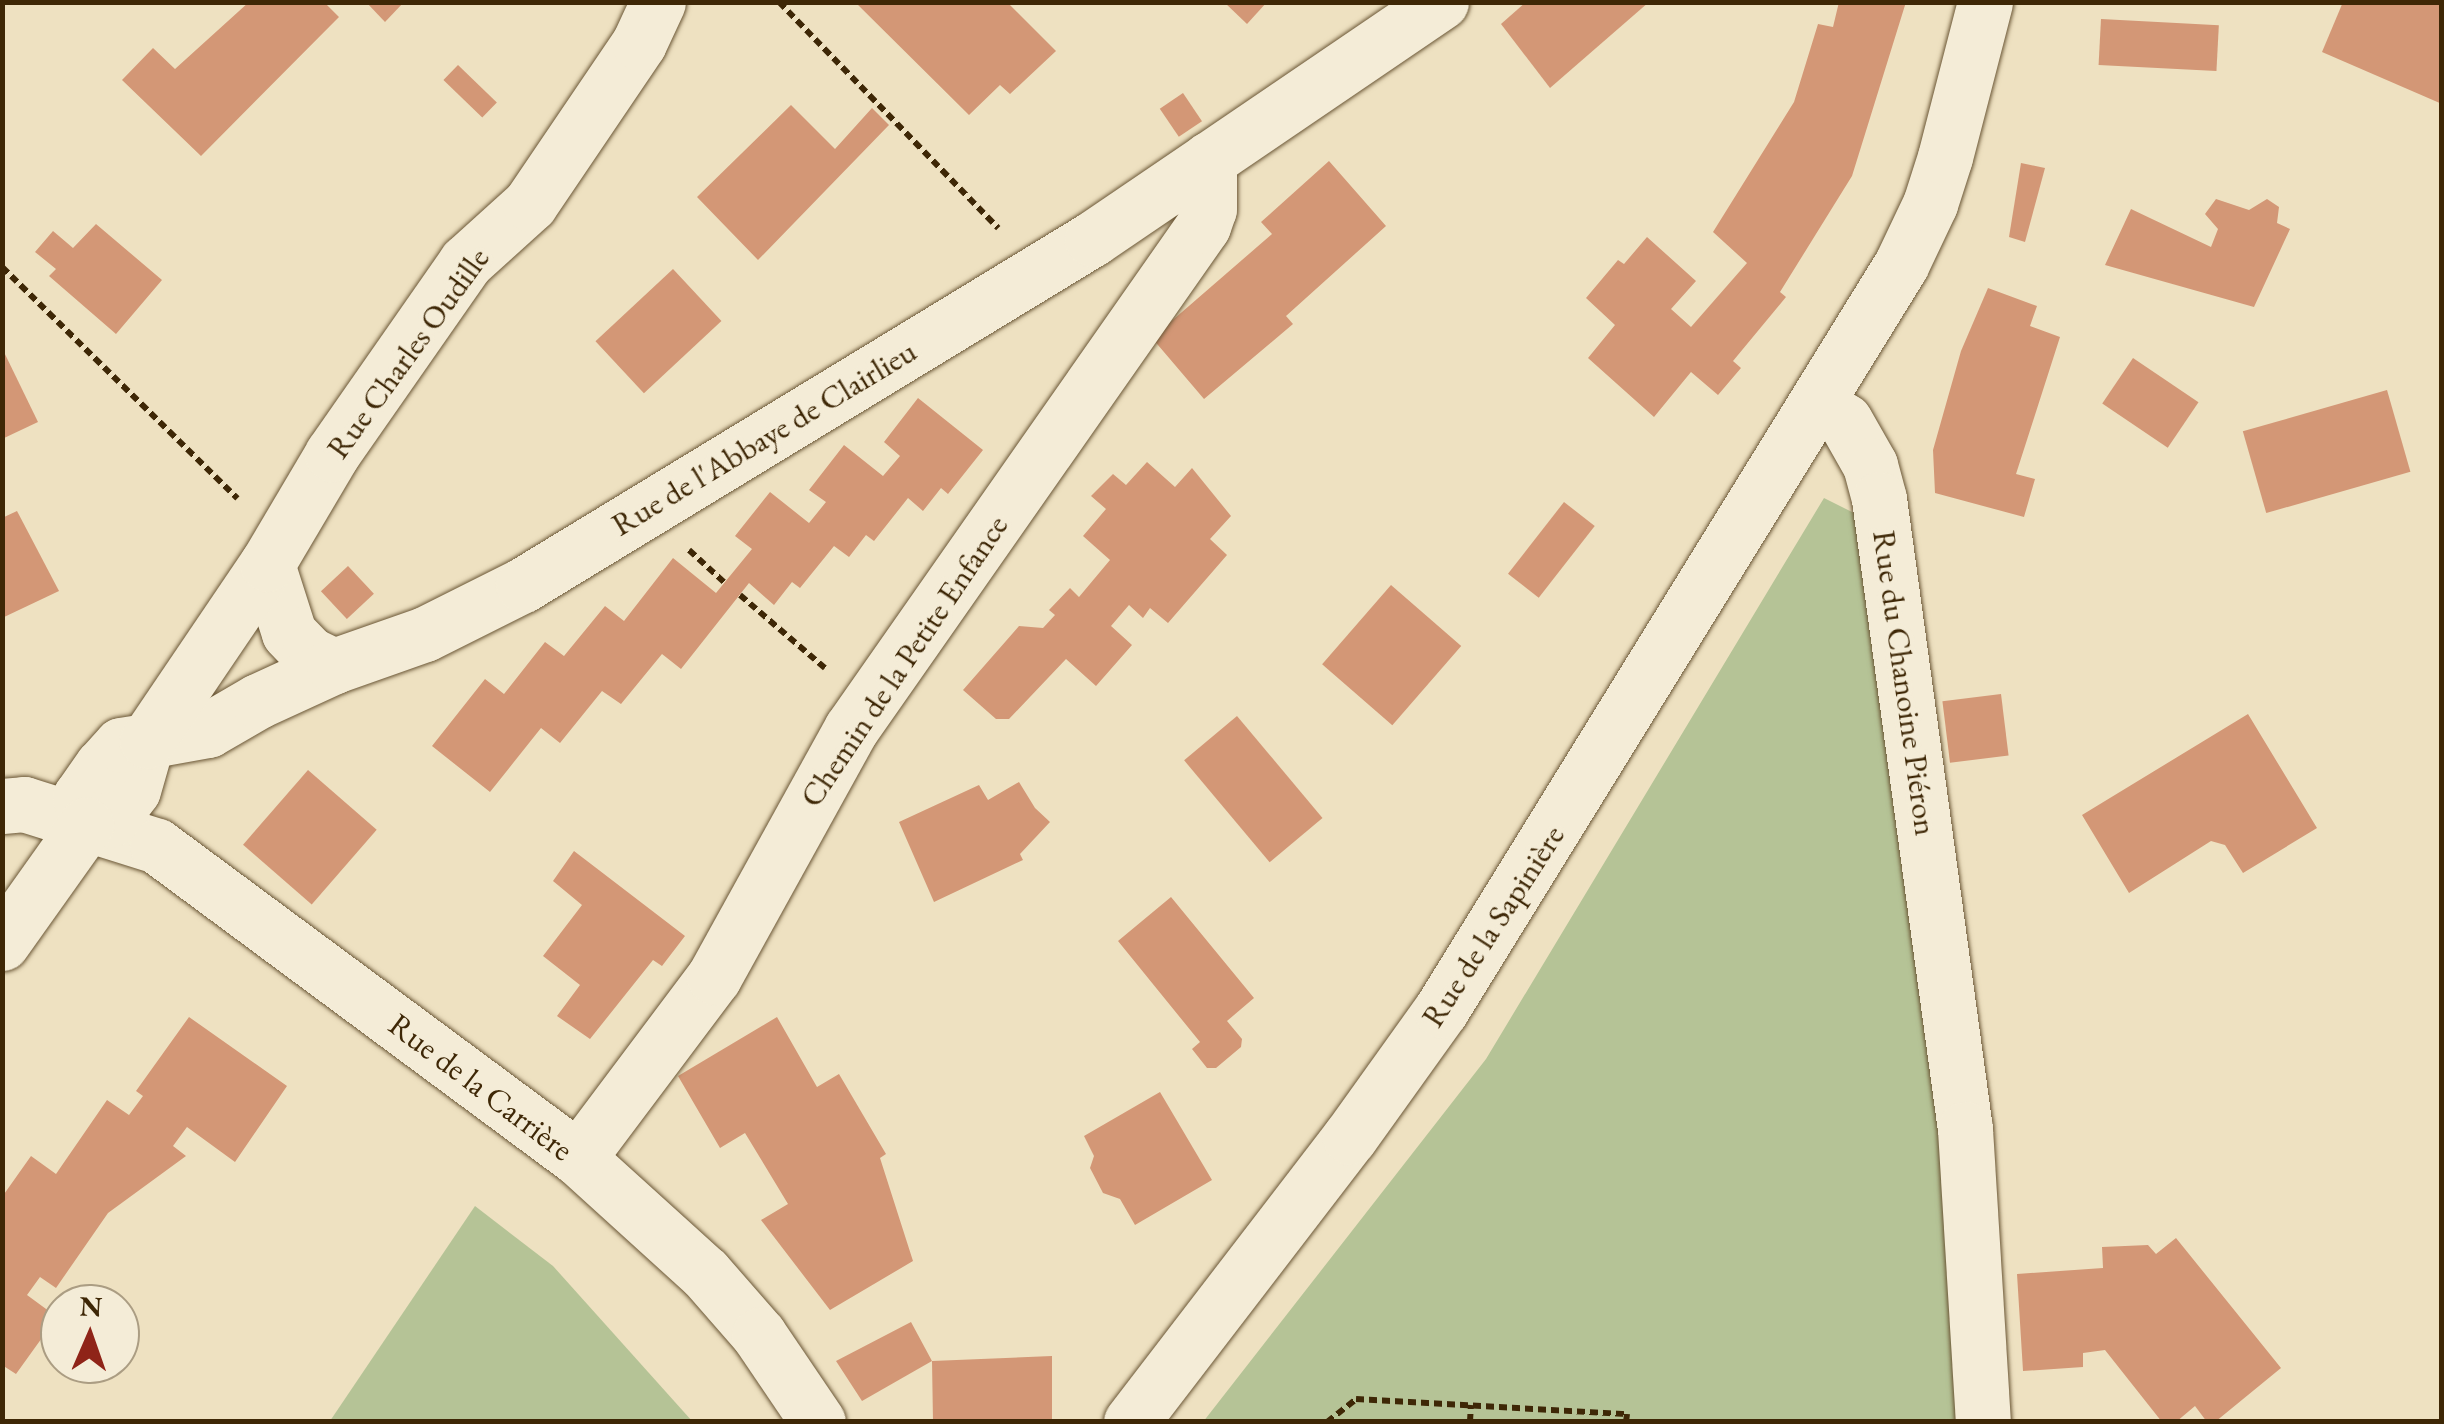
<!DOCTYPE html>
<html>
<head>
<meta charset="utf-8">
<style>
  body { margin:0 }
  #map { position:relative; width:2444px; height:1424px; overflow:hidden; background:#eee1c1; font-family:"EB Garamond",serif }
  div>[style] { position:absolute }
  .green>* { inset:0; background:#b5c396 }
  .building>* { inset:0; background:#d39776; transform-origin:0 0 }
  .path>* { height:6px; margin-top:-3px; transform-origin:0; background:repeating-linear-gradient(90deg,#3e2706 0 8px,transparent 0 13px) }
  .roads { filter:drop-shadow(0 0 2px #6a5635) drop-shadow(0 0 2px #6a5635) }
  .minor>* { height:55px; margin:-27.5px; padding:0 27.5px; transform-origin:27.5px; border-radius:27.5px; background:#f4ecd7 }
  span { translate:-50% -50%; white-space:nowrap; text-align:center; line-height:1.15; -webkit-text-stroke:9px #f4ecd7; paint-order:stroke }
  .street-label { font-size:32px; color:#3e2706 }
  .frame { position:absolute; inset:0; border:5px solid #3e2706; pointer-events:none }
  .north { position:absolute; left:40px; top:1284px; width:100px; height:100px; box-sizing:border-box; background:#f4ecd7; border:2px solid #ab9d83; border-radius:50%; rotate:2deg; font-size:28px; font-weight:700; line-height:40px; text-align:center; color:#3e2706 }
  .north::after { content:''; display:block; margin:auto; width:35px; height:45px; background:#8f2418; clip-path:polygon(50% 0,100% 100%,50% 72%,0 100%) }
</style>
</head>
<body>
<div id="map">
  <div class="green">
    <div style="clip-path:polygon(1824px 498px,1860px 516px,1949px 1176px,1959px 1421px,1203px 1422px,1486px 1059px)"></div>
    <div style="clip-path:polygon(475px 1206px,553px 1266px,692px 1421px,330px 1421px)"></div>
  </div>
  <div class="building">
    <div style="clip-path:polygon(249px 2px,324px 2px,339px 17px,201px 156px,122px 80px,153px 48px,175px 69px)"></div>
    <div style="clip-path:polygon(366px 2px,404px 2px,385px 22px)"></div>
    <div style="clip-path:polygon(855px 2px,1007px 2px,1056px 51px,1010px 94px,1000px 85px,969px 115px)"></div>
    <div style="clip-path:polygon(1224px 2px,1267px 2px,1247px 24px)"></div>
    <div style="clip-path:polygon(1526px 2px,1649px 2px,1550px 88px,1501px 24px)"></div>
    <div style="clip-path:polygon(1839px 2px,1906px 2px,1852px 176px,1780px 292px,1786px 297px,1733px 361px,1741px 368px,1718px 395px,1691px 372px,1654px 417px,1588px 358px,1615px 325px,1586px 298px,1618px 260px,1624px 264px,1647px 237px,1696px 281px,1671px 309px,1691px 327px,1747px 263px,1713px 232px,1794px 102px,1818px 24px,1833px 27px)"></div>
    <div style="clip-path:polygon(2343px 2px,2442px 2px,2442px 104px,2322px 52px)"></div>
    <div style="left:2101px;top:19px;width:118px;height:46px;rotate:3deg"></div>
    <div style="left:458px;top:65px;width:54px;height:21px;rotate:44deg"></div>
    <div style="left:1183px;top:93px;width:34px;height:28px;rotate:56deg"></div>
    <div style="clip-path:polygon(791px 105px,835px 149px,872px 108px,889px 125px,758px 260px,697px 197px)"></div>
    <div style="clip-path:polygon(1329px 161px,1386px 226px,1286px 316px,1293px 324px,1204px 399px,1152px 338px,1272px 234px,1261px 222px)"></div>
    <div style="clip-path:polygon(2021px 163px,2045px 168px,2025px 242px,2009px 237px)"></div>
    <div style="clip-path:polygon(2216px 199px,2249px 210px,2267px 199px,2279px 207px,2277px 223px,2290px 229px,2254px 307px,2105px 265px,2131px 209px,2211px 247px,2218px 229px,2205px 214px)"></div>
    <div style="clip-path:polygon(96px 224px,162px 280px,116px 334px,49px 276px,56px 269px,35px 252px,53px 231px,73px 248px)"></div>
    <div style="left:673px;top:269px;width:71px;height:106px;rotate:47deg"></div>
    <div style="clip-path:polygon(1988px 288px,2037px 306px,2030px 326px,2060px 337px,2016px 474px,2035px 479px,2024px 517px,1935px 493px,1933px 450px,1961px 351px)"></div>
    <div style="clip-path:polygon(2px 348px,38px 422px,2px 439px)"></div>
    <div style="left:2133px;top:358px;width:79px;height:55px;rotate:34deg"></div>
    <div style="left:2387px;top:390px;width:85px;height:150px;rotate:74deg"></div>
    <div style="clip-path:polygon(918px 398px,983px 450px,948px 494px,941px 488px,923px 511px,908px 498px,874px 541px,866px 535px,849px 557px,834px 546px,800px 588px,792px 582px,774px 605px,749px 583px,681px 669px,662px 654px,621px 704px,602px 691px,560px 743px,541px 728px,490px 792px,432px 746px,485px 679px,504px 694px,545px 642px,564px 656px,605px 606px,624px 621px,673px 558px,716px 593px,752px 549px,735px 536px,770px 492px,809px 523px,826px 502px,809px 490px,844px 445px,883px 476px,900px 456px,884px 442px)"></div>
    <div style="clip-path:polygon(1147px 462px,1175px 487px,1192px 468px,1231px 516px,1210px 539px,1227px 555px,1168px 623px,1150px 608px,1143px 618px,1129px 605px,1111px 626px,1132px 645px,1096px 686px,1066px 659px,1009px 719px,996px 719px,963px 690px,1019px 626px,1043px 628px,1055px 615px,1049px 610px,1070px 588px,1079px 597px,1110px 560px,1083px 536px,1106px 509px,1091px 496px,1113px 474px,1126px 485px)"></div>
    <div style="left:1564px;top:502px;width:39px;height:91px;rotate:38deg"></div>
    <div style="clip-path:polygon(17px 511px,59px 591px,2px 618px,2px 518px)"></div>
    <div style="left:348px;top:566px;width:38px;height:37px;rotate:47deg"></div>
    <div style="left:1391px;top:585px;width:93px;height:105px;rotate:41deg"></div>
    <div style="left:2001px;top:694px;width:62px;height:59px;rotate:83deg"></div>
    <div style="clip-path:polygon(2248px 714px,2317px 828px,2243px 873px,2225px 845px,2211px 841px,2129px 893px,2082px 815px)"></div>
    <div style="left:1237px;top:716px;width:133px;height:69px;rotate:50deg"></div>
    <div style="left:308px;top:770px;width:91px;height:99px;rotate:41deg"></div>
    <div style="clip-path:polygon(1019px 782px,1035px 808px,1050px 822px,1020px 854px,1023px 860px,934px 902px,899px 822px,979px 785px,988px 800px)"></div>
    <div style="clip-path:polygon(574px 851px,685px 936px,662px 966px,653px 960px,590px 1039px,557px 1016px,580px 985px,543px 956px,582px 905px,553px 881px)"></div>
    <div style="clip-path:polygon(1171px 897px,1254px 998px,1227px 1021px,1242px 1039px,1241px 1047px,1216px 1068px,1207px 1068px,1192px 1049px,1200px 1042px,1118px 941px)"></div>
    <div style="clip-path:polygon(189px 1017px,287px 1086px,235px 1162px,187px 1127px,173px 1146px,186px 1156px,108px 1213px,56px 1288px,40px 1277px,27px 1295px,57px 1317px,16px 1374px,2px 1365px,2px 1197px,31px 1156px,56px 1174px,107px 1100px,129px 1115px,143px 1096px,136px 1091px)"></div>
    <div style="clip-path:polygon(777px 1017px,817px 1087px,839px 1074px,886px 1154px,880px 1158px,913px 1261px,830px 1310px,761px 1220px,788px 1204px,745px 1133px,720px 1148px,678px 1076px)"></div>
    <div style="clip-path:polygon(1160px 1092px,1212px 1180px,1135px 1225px,1120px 1199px,1103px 1193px,1090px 1168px,1094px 1156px,1084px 1136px)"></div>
    <div style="clip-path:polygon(2176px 1238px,2281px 1368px,2215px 1422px,2207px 1422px,2195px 1406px,2176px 1422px,2162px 1422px,2105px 1350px,2083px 1353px,2083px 1367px,2023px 1371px,2017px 1274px,2103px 1268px,2102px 1247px,2148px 1245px,2156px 1254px)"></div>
    <div style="clip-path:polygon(911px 1322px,932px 1361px,1052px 1356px,1052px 1422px,933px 1422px,932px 1361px,862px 1401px,836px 1361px)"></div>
  </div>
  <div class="path">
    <div style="left:779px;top:2px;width:315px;rotate:45.9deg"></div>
    <div style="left:2px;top:267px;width:330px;rotate:44.5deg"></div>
    <div style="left:689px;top:550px;width:49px;rotate:42.5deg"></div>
    <div style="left:740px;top:595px;width:112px;rotate:40.7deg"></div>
    <div style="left:1327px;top:1422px;width:37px;rotate:-38deg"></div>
    <div style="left:1356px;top:1399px;width:271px;rotate:3.2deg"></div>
    <div style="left:1627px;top:1414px;width:8px;rotate:97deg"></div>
    <div style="left:1470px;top:1422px;width:17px;rotate:-87deg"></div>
  </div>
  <div class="roads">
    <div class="minor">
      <div style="left:1817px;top:403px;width:33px;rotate:33deg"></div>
      <div style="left:1845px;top:421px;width:51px;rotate:60.4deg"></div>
      <div style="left:1870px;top:465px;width:35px;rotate:75deg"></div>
      <div style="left:1879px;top:499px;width:636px;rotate:82.23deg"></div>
      <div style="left:1965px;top:1129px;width:294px;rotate:86.5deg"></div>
      <div style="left:267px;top:564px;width:72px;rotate:72.3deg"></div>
      <div style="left:289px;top:633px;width:29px;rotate:46deg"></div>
      <div style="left:309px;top:654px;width:28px;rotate:26deg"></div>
      <div style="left:2px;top:806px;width:22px;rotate:-5deg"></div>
      <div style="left:24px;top:804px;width:139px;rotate:17.5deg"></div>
      <div style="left:157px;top:846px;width:524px;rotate:36.54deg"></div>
      <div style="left:578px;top:1158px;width:171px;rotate:42.2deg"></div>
      <div style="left:705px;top:1273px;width:82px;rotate:48.9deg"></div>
      <div style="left:759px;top:1335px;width:105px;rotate:55.9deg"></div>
      <div style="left:86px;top:825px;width:26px;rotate:-13deg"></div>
      <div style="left:111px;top:819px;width:36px;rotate:-53deg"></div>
      <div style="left:133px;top:790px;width:51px;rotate:-74.1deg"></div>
      <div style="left:147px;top:741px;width:62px;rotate:-10.2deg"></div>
      <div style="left:208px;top:730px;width:58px;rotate:-30.1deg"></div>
      <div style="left:258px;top:701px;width:84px;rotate:-24.7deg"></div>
      <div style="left:334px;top:666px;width:96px;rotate:-19.4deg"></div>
      <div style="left:425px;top:634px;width:110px;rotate:-26.6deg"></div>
      <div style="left:523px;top:585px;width:666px;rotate:-31.3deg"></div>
      <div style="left:1092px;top:239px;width:422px;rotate:-34.2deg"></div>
      <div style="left:86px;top:825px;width:29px;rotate:-102deg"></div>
      <div style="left:80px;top:797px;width:38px;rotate:-55deg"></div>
      <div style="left:102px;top:766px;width:28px;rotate:-48deg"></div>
      <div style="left:121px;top:745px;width:26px;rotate:-9deg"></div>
      <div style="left:147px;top:741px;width:214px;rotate:-55.9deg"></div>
      <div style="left:267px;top:564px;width:128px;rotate:-59.4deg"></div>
      <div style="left:332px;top:454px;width:234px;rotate:-55.1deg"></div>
      <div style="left:466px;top:262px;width:86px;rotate:-42.2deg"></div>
      <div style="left:530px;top:204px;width:194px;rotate:-55.9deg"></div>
      <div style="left:639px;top:43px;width:45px;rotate:-65.1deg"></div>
      <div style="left:2px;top:943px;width:145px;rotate:-54.6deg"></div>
      <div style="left:578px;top:1158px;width:226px;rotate:-53.1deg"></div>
      <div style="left:714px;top:977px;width:283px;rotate:-61.1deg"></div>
      <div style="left:851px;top:729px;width:614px;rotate:-55.02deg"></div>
      <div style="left:1203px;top:226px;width:18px;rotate:-71deg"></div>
      <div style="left:1209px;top:209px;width:50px;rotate:-90deg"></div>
      <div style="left:1131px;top:1422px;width:359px;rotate:-52.5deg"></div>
      <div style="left:1350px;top:1137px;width:156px;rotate:-54.4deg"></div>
      <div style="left:1441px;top:1010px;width:876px;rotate:-58.31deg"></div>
      <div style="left:1901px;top:265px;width:68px;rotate:-64.6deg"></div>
      <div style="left:1930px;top:204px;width:49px;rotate:-72.3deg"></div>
      <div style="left:1945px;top:157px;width:160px;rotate:-75.5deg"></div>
    </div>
  </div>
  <div class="street-label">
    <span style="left:408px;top:353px;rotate:-54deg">Rue Charles Oudille</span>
    <span style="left:764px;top:438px;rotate:-31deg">Rue de l'Abbaye de Clairlieu</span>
    <span style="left:904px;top:661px;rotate:-56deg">Chemin de la Petite Enfance</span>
    <span style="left:1905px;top:683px;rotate:82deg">Rue du Chanoine Piéron</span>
    <span style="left:1493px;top:926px;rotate:-57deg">Rue de la Sapinière</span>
    <span style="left:481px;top:1087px;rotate:37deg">Rue de la Carrière</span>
  </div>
  <div class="frame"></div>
  <div class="north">N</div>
</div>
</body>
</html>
